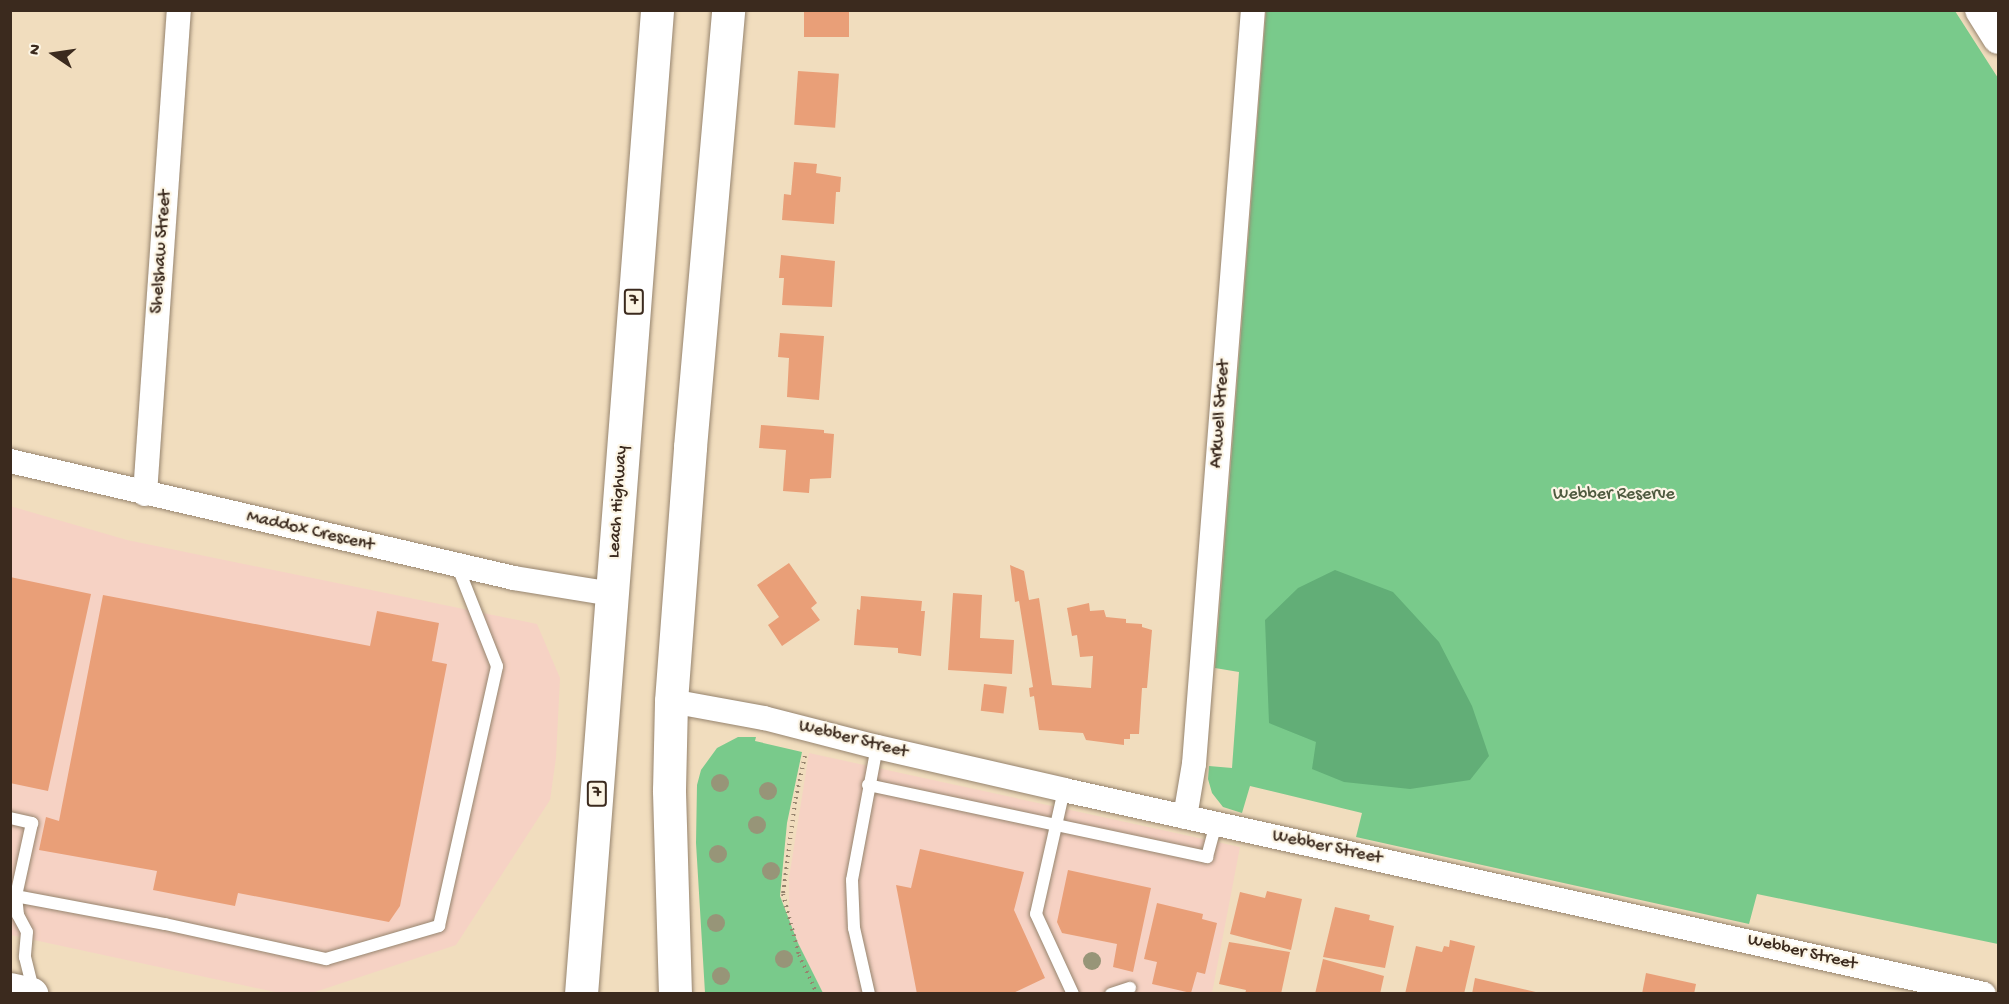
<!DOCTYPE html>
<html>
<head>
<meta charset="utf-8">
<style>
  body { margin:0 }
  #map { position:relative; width:2009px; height:1004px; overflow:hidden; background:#f1ddbe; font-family:"Gochi Hand",sans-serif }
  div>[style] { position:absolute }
  .built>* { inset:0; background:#f6d2c4 }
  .green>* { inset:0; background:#79ca8b }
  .forest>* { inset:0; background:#62ae77 }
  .building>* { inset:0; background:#e99f78; transform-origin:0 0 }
  .path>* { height:4px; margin-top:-2px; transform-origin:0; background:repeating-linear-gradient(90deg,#96846e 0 1.5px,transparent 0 6px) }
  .roads { filter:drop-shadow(0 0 2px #96846e) drop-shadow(0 0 2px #96846e) }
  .service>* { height:12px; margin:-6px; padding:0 6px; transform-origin:6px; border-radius:6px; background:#fff }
  .minor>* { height:24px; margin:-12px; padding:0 12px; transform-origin:12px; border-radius:12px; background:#fff }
  .tertiary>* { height:30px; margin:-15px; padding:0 15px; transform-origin:15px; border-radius:15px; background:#fff }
  .primary>* { height:33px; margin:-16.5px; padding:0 16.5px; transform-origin:16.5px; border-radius:16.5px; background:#fff }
  .trunk>* { height:33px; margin:-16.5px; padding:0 16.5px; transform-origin:16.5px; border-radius:16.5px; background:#fff }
  .trees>* { width:18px; height:18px; margin:-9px; border-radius:50%; background:#979578 }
  span { translate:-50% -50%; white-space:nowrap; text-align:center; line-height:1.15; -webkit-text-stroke:4.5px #fcf5e5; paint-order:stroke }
  .shield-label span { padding:2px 4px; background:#fcf5e5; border:2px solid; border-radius:4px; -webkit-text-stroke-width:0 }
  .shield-label { font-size:16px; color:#3b2a1e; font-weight:700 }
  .street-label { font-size:18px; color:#3b2a1e }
  .park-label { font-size:18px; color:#4e5a3f }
  .frame { position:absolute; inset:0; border:12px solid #3b2a1e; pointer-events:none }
  .north { position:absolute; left:24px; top:24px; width:60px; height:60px; -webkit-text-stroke:4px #fcf5e5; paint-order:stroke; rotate:283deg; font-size:16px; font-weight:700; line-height:24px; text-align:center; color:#3b2a1e }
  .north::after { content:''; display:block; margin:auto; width:21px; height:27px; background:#3b2a1e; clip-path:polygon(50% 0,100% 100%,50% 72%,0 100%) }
</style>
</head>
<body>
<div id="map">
  <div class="built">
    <div style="clip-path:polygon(10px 506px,127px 540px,537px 624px,560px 678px,556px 758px,550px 800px,456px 945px,312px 993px,284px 994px,11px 935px)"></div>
    <div style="clip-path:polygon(809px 753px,1240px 847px,1212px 993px,811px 993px,789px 943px,789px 878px)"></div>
  </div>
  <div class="green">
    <div style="clip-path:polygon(1266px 11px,1955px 11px,1998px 78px,1998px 944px,1757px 894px,1749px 924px,1356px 837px,1362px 813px,1250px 786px,1242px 813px,1223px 807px,1212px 793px,1208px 779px,1209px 766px,1232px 768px,1239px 672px,1215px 668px)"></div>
    <div style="clip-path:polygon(738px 737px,756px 737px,755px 741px,802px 752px,787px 823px,780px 896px,798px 943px,823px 993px,705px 993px,696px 843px,697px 785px,701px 770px,717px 748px)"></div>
  </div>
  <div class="forest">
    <div style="clip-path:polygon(1335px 570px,1393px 592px,1439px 642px,1472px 706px,1489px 756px,1470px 780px,1410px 789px,1344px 782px,1312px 769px,1316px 742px,1269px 723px,1265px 620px,1298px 588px)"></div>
  </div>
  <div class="building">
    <div style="left:804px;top:10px;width:45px;height:27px"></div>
    <div style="left:798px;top:71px;width:41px;height:54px;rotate:4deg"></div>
    <div style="clip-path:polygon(794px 162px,817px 164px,816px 173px,841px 177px,840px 192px,836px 192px,834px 224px,782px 220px,784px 194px,791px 195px)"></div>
    <div style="clip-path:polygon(781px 255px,835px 261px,832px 307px,782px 305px,784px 278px,779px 278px)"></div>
    <div style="clip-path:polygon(780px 333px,824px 336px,819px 400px,787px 397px,789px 358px,778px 357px)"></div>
    <div style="clip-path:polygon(761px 425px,824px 430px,824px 433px,834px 434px,831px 478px,810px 479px,809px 493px,783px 491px,786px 450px,759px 448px)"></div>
    <div style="clip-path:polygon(789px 563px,817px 603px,811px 608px,820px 620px,782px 646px,768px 625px,779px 617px,757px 585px)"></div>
    <div style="clip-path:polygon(1010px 565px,1024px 571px,1029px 600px,1039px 598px,1052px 685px,1091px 688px,1093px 656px,1080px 657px,1077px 635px,1072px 636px,1067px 608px,1089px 603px,1090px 611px,1104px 610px,1106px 617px,1126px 619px,1126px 623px,1142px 624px,1142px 627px,1152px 630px,1147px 688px,1142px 688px,1139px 734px,1130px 734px,1130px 739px,1124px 739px,1124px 745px,1086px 740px,1083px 733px,1039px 730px,1034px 696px,1030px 697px,1029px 688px,1033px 687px,1019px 601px,1015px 602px)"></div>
    <div style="clip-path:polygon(10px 577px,91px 594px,48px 791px,10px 783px)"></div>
    <div style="clip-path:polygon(953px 593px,982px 595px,980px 638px,1014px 640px,1012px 674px,948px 670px)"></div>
    <div style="clip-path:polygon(103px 595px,370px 646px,377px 611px,439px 623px,432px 661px,447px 664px,400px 906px,389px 922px,238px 893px,235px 906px,153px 890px,157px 871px,39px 850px,46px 817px,59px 821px)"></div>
    <div style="clip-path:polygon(861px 596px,922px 601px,921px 611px,925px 611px,921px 656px,898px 653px,898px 648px,854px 645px,857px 609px,860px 610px)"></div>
    <div style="left:984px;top:684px;width:23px;height:27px;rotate:7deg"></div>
    <div style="clip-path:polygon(920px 849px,1024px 872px,1014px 910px,1045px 978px,1011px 994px,917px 994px,896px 885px,911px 888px)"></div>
    <div style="clip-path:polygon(1068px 870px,1151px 888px,1133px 972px,1113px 967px,1117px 944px,1062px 933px,1057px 922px)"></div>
    <div style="clip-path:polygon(1267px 891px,1302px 899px,1291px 950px,1230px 934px,1240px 892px,1265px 898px)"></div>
    <div style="clip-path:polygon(1157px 903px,1203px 914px,1202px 919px,1217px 923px,1205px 974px,1197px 972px,1191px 993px,1152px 984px,1157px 962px,1144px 959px)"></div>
    <div style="clip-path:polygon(1335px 907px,1370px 915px,1369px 920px,1394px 926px,1385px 968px,1323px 957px)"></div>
    <div style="clip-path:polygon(1450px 940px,1475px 946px,1464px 994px,1405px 994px,1416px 946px,1442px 952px,1444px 946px,1449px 947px)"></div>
    <div style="clip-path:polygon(1229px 942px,1290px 952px,1281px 994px,1245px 994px,1246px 990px,1219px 984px)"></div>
    <div style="clip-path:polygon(1323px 959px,1384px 976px,1380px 994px,1315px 994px)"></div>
    <div style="clip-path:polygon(1646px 973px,1696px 984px,1694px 994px,1642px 994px)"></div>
    <div style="clip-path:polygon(1475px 978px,1540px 993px,1539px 994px,1472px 994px)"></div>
  </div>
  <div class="path">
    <div style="left:805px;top:756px;width:47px;rotate:102.3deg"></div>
    <div style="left:795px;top:802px;width:93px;rotate:97.4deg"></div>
    <div style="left:783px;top:894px;width:63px;rotate:75.3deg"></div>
    <div style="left:799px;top:955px;width:43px;rotate:65.2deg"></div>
  </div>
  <div class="roads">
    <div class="service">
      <div style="left:868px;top:785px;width:347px;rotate:12deg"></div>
      <div style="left:1207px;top:857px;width:34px;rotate:-75deg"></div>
      <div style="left:1064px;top:790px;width:127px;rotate:102.7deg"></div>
      <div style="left:1036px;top:914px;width:88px;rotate:65.2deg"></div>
      <div style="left:10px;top:818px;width:23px;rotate:13deg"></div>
      <div style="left:32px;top:823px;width:75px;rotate:102.4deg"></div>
      <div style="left:16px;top:896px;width:19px;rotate:84deg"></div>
      <div style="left:18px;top:915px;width:19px;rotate:62deg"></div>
      <div style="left:27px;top:932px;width:25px;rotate:95deg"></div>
      <div style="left:25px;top:957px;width:37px;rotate:76deg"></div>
      <div style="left:10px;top:895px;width:158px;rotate:10.6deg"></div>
      <div style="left:165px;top:924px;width:165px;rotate:12.3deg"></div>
      <div style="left:326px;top:959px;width:118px;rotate:-16.3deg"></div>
      <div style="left:439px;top:926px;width:266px;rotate:-77.4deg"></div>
      <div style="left:497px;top:666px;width:109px;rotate:-111.6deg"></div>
      <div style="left:869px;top:994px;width:68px;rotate:-102.8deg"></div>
      <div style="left:854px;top:928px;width:48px;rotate:-92.4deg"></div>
      <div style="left:852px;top:880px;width:135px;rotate:-79.4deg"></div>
      <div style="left:1111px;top:994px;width:20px;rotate:-18deg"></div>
    </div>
    <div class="minor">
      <div style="left:10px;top:461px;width:517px;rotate:13.07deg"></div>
      <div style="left:514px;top:578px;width:99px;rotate:9.3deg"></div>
      <div style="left:145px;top:494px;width:485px;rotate:-86deg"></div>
      <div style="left:671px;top:701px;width:95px;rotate:10.4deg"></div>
      <div style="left:764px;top:718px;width:117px;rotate:14.4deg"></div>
      <div style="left:877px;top:747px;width:192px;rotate:12.9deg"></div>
      <div style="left:1064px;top:790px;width:942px;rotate:12.5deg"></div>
      <div style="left:1185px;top:817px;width:54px;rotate:-80.4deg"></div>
      <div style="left:1194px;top:764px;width:756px;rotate:-85.53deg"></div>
    </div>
    <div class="tertiary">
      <div style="left:1980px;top:10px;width:34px;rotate:58deg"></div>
    </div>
    <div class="primary">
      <div style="left:10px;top:989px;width:22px;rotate:13deg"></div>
    </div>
    <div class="trunk">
      <div style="left:581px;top:994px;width:987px;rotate:-85.58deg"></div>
      <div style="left:675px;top:994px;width:204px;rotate:-91.7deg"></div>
      <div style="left:669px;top:790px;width:89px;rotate:-88.7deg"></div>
      <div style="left:671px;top:701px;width:255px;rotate:-85.7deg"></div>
      <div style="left:690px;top:447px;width:439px;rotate:-85deg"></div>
    </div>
  </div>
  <div class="trees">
    <div style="left:720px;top:783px"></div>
    <div style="left:768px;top:791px"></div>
    <div style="left:757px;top:825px"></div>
    <div style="left:718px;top:854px"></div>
    <div style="left:771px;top:871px"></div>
    <div style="left:716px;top:923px"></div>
    <div style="left:784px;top:959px"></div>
    <div style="left:1092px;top:961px"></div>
    <div style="left:721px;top:976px"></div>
  </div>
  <div class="shield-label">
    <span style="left:634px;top:302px">7</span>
    <span style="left:597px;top:794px">7</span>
  </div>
  <div class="street-label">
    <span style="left:162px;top:252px;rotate:-86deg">Shelshaw Street</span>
    <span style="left:1221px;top:414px;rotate:-86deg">Arkwell Street</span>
    <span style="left:619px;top:502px;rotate:-86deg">Leach Highway</span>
    <span style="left:310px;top:532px;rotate:13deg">Maddox Crescent</span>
    <span style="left:853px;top:740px;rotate:14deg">Webber Street</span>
    <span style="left:1327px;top:848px;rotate:12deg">Webber Street</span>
    <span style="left:1802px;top:953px;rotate:13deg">Webber Street</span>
  </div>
  <div class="park-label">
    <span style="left:1614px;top:495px">Webber Reserve</span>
  </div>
  <div class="frame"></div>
  <div class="north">N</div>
</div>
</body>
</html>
